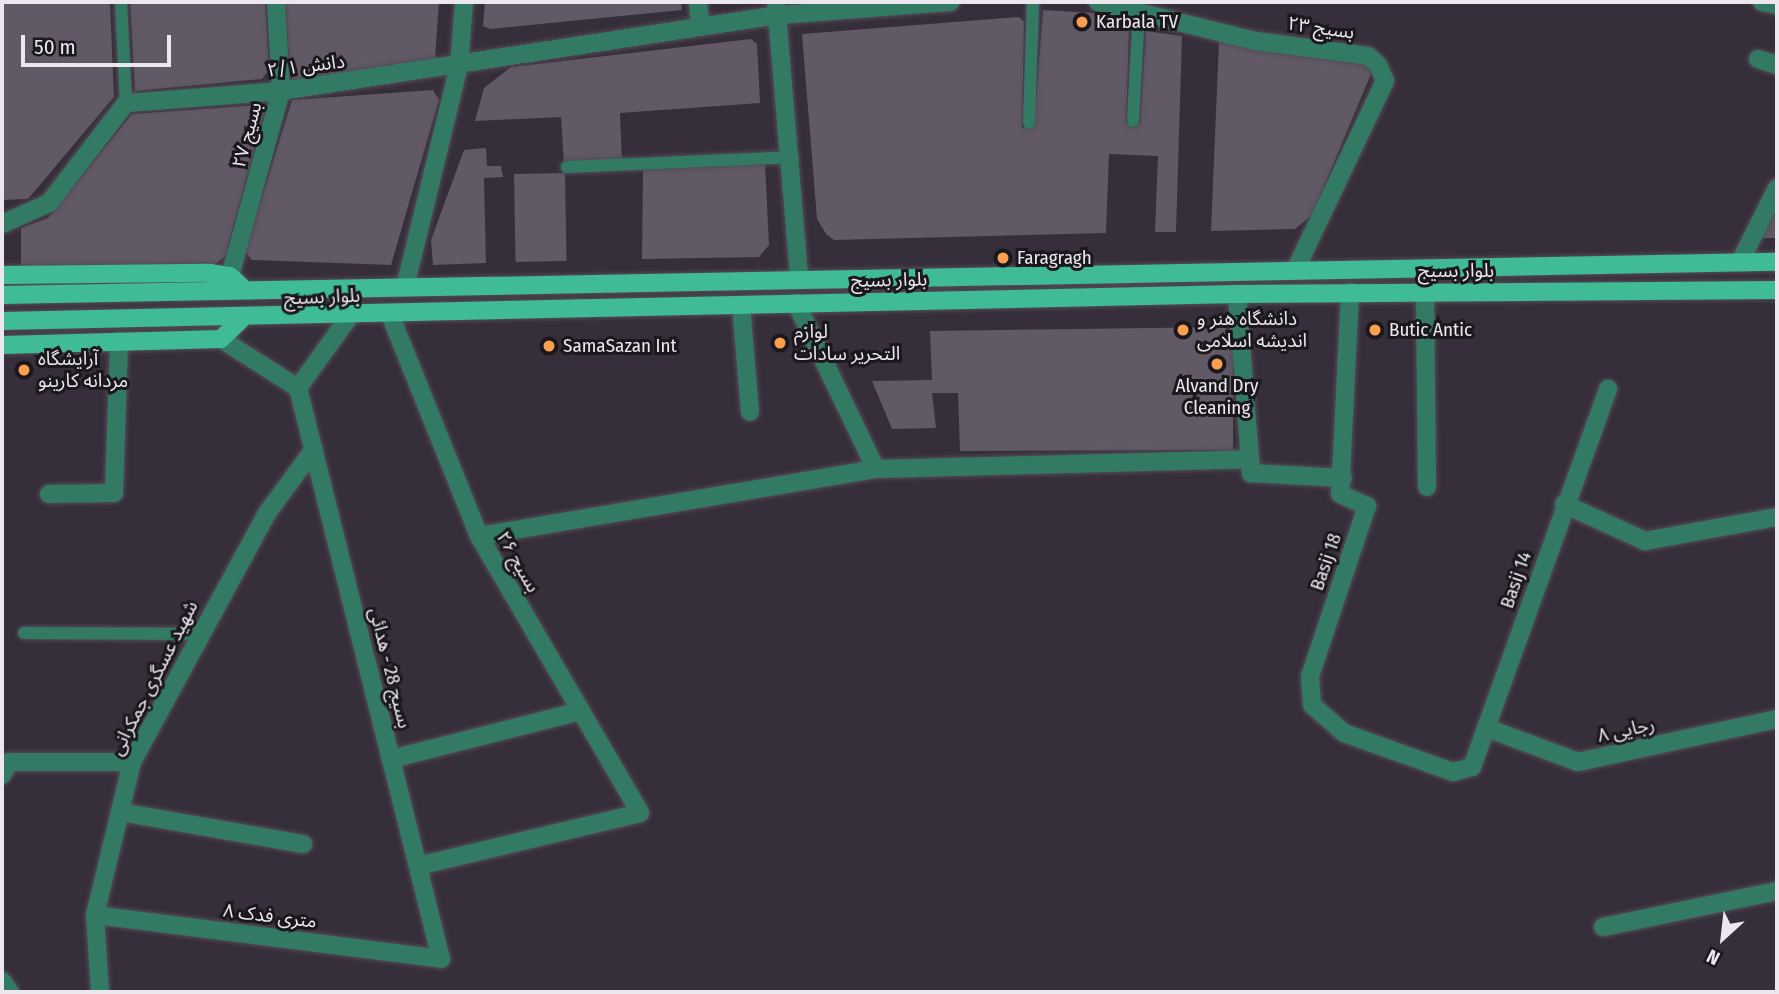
<!DOCTYPE html>
<html>
<head>
<meta charset="utf-8">
<style>
  body { margin:0 }
  #map { position:relative; width:1779px; height:994px; overflow:hidden; background:#362e3a; font-family:"Fira Sans Condensed","Noto Sans Arabic",sans-serif }
  div>[style] { position:absolute }
  .building>* { inset:0; background:#615966; transform-origin:0 0 }
  .roads { filter:drop-shadow(0 0 2px #534c57) drop-shadow(0 0 2px #534c57) }
  .service>* { height:12px; margin:-6px; padding:0 6px; transform-origin:6px; border-radius:6px; background:#327a63 }
  .minor>* { height:18px; margin:-9px; padding:0 9px; transform-origin:9px; border-radius:9px; background:#327a63 }
  .primary>* { height:18px; margin:-9px; padding:0 9px; transform-origin:9px; border-radius:9px; background:#3fbb95 }
  .dots>* { width:19px; height:19px; translate:-50% -50%; box-sizing:border-box; border:4px solid #1b181d; border-radius:50% }
  span { translate:-50% -50%; white-space:nowrap; text-align:center; line-height:1.15; -webkit-text-stroke:6px #1b181d; paint-order:stroke }
  .poi-label { font-size:19px; color:#ece7ef }
  .left { translate:0 -50%; text-align:left }
  .street-label { font-size:19px; color:#ece7ef }
  .frame { position:absolute; inset:0; border:4px solid #ece7ef; pointer-events:none }
  .north { position:absolute; left:1688px; top:903px; width:70px; height:70px; -webkit-text-stroke:5px #1b181d; paint-order:stroke; rotate:207deg; font-size:19px; font-weight:700; line-height:28px; text-align:center; color:#ece7ef }
  .north::after { content:''; display:block; margin:auto; width:24px; height:32px; background:#ece7ef; clip-path:polygon(50% 0,100% 100%,50% 72%,0 100%) }
  .scale { position:absolute; left:21px; top:35px; width:150px; height:32px; box-sizing:border-box; border:4px solid #ece7ef; border-top:0; padding-left:9px; font-size:21px; line-height:24px; white-space:nowrap; color:#ece7ef; -webkit-text-stroke:5px #1b181d; paint-order:stroke }
</style>
</head>
<body>
<div id="map">
  <div class="building">
    <div style="clip-path:polygon(2px 2px,110px 2px,114px 97px,28px 199px,2px 200px)"></div>
    <div style="clip-path:polygon(130px 2px,265px 2px,269px 70px,262px 79px,135px 91px)"></div>
    <div style="clip-path:polygon(285px 2px,439px 2px,435px 59px,291px 83px)"></div>
    <div style="clip-path:polygon(485px 2px,681px 2px,682px 10px,490px 29px,483px 26px)"></div>
    <div style="clip-path:polygon(1043px 10px,1112px 14px,1129px 29px,1126px 124px,1140px 124px,1146px 31px,1182px 36px,1176px 232px,1155px 232px,1158px 156px,1109px 154px,1106px 233px,834px 240px,826px 234px,817px 219px,802px 34px,1019px 17px,1024px 22px,1022px 128px,1034px 127px)"></div>
    <div style="clip-path:polygon(751px 39px,757px 44px,760px 103px,620px 113px,622px 161px,564px 164px,561px 117px,475px 121px,484px 88px,511px 67px)"></div>
    <div style="clip-path:polygon(1219px 41px,1368px 64px,1371px 74px,1312px 215px,1295px 229px,1211px 231px)"></div>
    <div style="clip-path:polygon(433px 90px,439px 100px,391px 265px,252px 260px,245px 252px,292px 100px)"></div>
    <div style="clip-path:polygon(260px 105px,264px 113px,225px 257px,215px 264px,21px 268px,21px 228px,48px 218px,132px 114px)"></div>
    <div style="clip-path:polygon(486px 148px,487px 166px,501px 166px,503px 177px,484px 178px,486px 263px,433px 265px,431px 240px,464px 150px)"></div>
    <div style="clip-path:polygon(765px 164px,769px 245px,759px 257px,642px 259px,643px 170px)"></div>
    <div style="left:565px;top:173px;width:88px;height:51px;rotate:89deg"></div>
    <div style="clip-path:polygon(1777px 196px,1777px 238px,1759px 238px)"></div>
    <div style="clip-path:polygon(1225px 327px,1233px 340px,1233px 450px,960px 451px,958px 393px,932px 393px,936px 428px,892px 429px,872px 381px,932px 380px,930px 331px)"></div>
  </div>
  <div class="roads">
    <div class="service">
      <div style="left:121px;top:2px;width:101px;rotate:87.2deg"></div>
      <div style="left:1133px;top:121px;width:110px;rotate:-86.9deg"></div>
      <div style="left:1029px;top:123px;width:121px;rotate:-88.1deg"></div>
      <div style="left:567px;top:167px;width:226px;rotate:-2.5deg"></div>
      <div style="left:24px;top:633px;width:175px;rotate:0.3deg"></div>
    </div>
    <div class="minor">
      <div style="left:698px;top:2px;width:25px;rotate:85deg"></div>
      <div style="left:776px;top:2px;width:275px;rotate:85.2deg"></div>
      <div style="left:1098px;top:2px;width:163px;rotate:13.9deg"></div>
      <div style="left:1256px;top:41px;width:113px;rotate:7.6deg"></div>
      <div style="left:1368px;top:56px;width:13px;rotate:42deg"></div>
      <div style="left:1378px;top:65px;width:17px;rotate:66deg"></div>
      <div style="left:1385px;top:81px;width:205px;rotate:115.4deg"></div>
      <div style="left:1762px;top:2px;width:15px;rotate:11deg"></div>
      <div style="left:1758px;top:59px;width:20px;rotate:18deg"></div>
      <div style="left:2px;top:224px;width:51px;rotate:-24.1deg"></div>
      <div style="left:49px;top:203px;width:126px;rotate:-52.4deg"></div>
      <div style="left:126px;top:103px;width:155px;rotate:-4.4deg"></div>
      <div style="left:281px;top:91px;width:503px;rotate:-8.69deg"></div>
      <div style="left:778px;top:15px;width:173px;rotate:-4.3deg"></div>
      <div style="left:1740px;top:262px;width:83px;rotate:-63.4deg"></div>
      <div style="left:230px;top:276px;width:192px;rotate:-74.6deg"></div>
      <div style="left:281px;top:91px;width:89px;rotate:-93.2deg"></div>
      <div style="left:406px;top:283px;width:223px;rotate:-76.3deg"></div>
      <div style="left:459px;top:66px;width:64px;rotate:-85.5deg"></div>
      <div style="left:1350px;top:292px;width:202px;rotate:92.8deg"></div>
      <div style="left:1340px;top:494px;width:30px;rotate:24deg"></div>
      <div style="left:1367px;top:506px;width:179px;rotate:108.5deg"></div>
      <div style="left:1310px;top:676px;width:29px;rotate:86deg"></div>
      <div style="left:1312px;top:705px;width:43px;rotate:41.2deg"></div>
      <div style="left:1344px;top:733px;width:116px;rotate:19.7deg"></div>
      <div style="left:1453px;top:772px;width:20px;rotate:-15deg"></div>
      <div style="left:1472px;top:767px;width:402px;rotate:-70.2deg"></div>
      <div style="left:1425px;top:292px;width:195px;rotate:89.4deg"></div>
      <div style="left:1237px;top:294px;width:180px;rotate:85.5deg"></div>
      <div style="left:1251px;top:473px;width:92px;rotate:3.1deg"></div>
      <div style="left:796px;top:303px;width:184px;rotate:64.3deg"></div>
      <div style="left:741px;top:305px;width:107px;rotate:85.2deg"></div>
      <div style="left:391px;top:317px;width:236px;rotate:68.1deg"></div>
      <div style="left:479px;top:536px;width:320px;rotate:59.8deg"></div>
      <div style="left:640px;top:813px;width:228px;rotate:166.6deg"></div>
      <div style="left:221px;top:339px;width:91px;rotate:32.5deg"></div>
      <div style="left:298px;top:388px;width:87px;rotate:-54.3deg"></div>
      <div style="left:49px;top:494px;width:65px;rotate:-0.9deg"></div>
      <div style="left:114px;top:493px;width:152px;rotate:-88.1deg"></div>
      <div style="left:1564px;top:504px;width:89px;rotate:24.6deg"></div>
      <div style="left:1645px;top:541px;width:134px;rotate:-10.3deg"></div>
      <div style="left:479px;top:536px;width:403px;rotate:-9.6deg"></div>
      <div style="left:876px;top:469px;width:374px;rotate:-1.5deg"></div>
      <div style="left:1487px;top:728px;width:97px;rotate:20.5deg"></div>
      <div style="left:1578px;top:762px;width:204px;rotate:-12.2deg"></div>
      <div style="left:391px;top:759px;width:196px;rotate:-14.2deg"></div>
      <div style="left:2px;top:775px;width:15px;rotate:-62deg"></div>
      <div style="left:9px;top:762px;width:123px"></div>
      <div style="left:120px;top:812px;width:186px;rotate:9.9deg"></div>
      <div style="left:95px;top:915px;width:349px;rotate:7.2deg"></div>
      <div style="left:441px;top:959px;width:589px;rotate:-104.06deg"></div>
      <div style="left:1603px;top:927px;width:178px;rotate:-11.7deg"></div>
      <div style="left:2px;top:981px;width:14px;rotate:54deg"></div>
      <div style="left:100px;top:992px;width:77px;rotate:-93.7deg"></div>
      <div style="left:95px;top:915px;width:157px;rotate:-76.4deg"></div>
      <div style="left:132px;top:762px;width:285px;rotate:-61.5deg"></div>
      <div style="left:268px;top:512px;width:78px;rotate:-53.9deg"></div>
    </div>
    <div class="primary">
      <div style="left:2px;top:275px;width:208px;rotate:-0.6deg"></div>
      <div style="left:210px;top:273px;width:20px;rotate:9deg"></div>
      <div style="left:230px;top:276px;width:16px;rotate:43deg"></div>
      <div style="left:2px;top:295px;width:1775px;rotate:-1.07deg"></div>
      <div style="left:2px;top:321px;width:1235px;rotate:-1.25deg"></div>
      <div style="left:1237px;top:294px;width:540px;rotate:-0.42deg"></div>
      <div style="left:2px;top:345px;width:219px;rotate:-1.6deg"></div>
      <div style="left:221px;top:339px;width:28px;rotate:-44deg"></div>
    </div>
  </div>
  <div class="dots">
    <div style="left:1082px;top:22px;background:#fa9f4f"></div>
    <div style="left:1003px;top:258px;background:#fa9f4f"></div>
    <div style="left:1183px;top:330px;background:#fa9f4f"></div>
    <div style="left:1375px;top:330px;background:#fa9f4f"></div>
    <div style="left:780px;top:343px;background:#fa9f4f"></div>
    <div style="left:549px;top:346px;background:#fa9f4f"></div>
    <div style="left:1217px;top:364px;background:#fa9f4f"></div>
    <div style="left:24px;top:370px;background:#fa9f4f"></div>
  </div>
  <div class="poi-label">
    <span class="left" style="left:1096px;top:22px">Karbala TV</span>
    <span class="left" style="left:1017px;top:258px">Faragragh</span>
    <span class="left" style="left:1197px;top:330px">دانشگاه هنر و<br>اندیشه اسلامی</span>
    <span class="left" style="left:1389px;top:330px">Butic Antic</span>
    <span class="left" style="left:794px;top:343px">لوازم<br>التحریر سادات</span>
    <span class="left" style="left:563px;top:346px">SamaSazan Int</span>
    <span class="left" style="left:38px;top:370px">آرایشگاه<br>مردانه کارینو</span>
    <span style="left:1217px;top:397px">Alvand Dry<br>Cleaning</span>
  </div>
  <div class="street-label">
    <span style="left:1321px;top:28px;rotate:8deg">بسیج ۲۳</span>
    <span style="left:306px;top:66px;rotate:-7deg">دانش ۲/۱</span>
    <span style="left:247px;top:135px;rotate:-75deg">بسیج ۲۷</span>
    <span style="left:1456px;top:271px">بلوار بسیج</span>
    <span style="left:889px;top:280px;rotate:-1deg">بلوار بسیج</span>
    <span style="left:322px;top:297px;rotate:-2deg">بلوار بسیج</span>
    <span style="left:518px;top:562px;rotate:60deg">بسیج ۲۶</span>
    <span style="left:1326px;top:562px;rotate:-71deg">Basij 18</span>
    <span style="left:1516px;top:580px;rotate:-71deg">Basij 14</span>
    <span style="left:390px;top:668px;rotate:76deg">بسیج 28 - هدائی</span>
    <span style="left:154px;top:678px;rotate:-63deg">شهید عسگری جمکرانی</span>
    <span style="left:1626px;top:730px;rotate:-12deg">رجایی ۸</span>
    <span style="left:270px;top:916px;rotate:7deg">۸ متری فدک</span>
  </div>
  <div class="frame"></div>
  <div class="north">N</div>
  <div class="scale">50 m</div>
</div>
</body>
</html>
